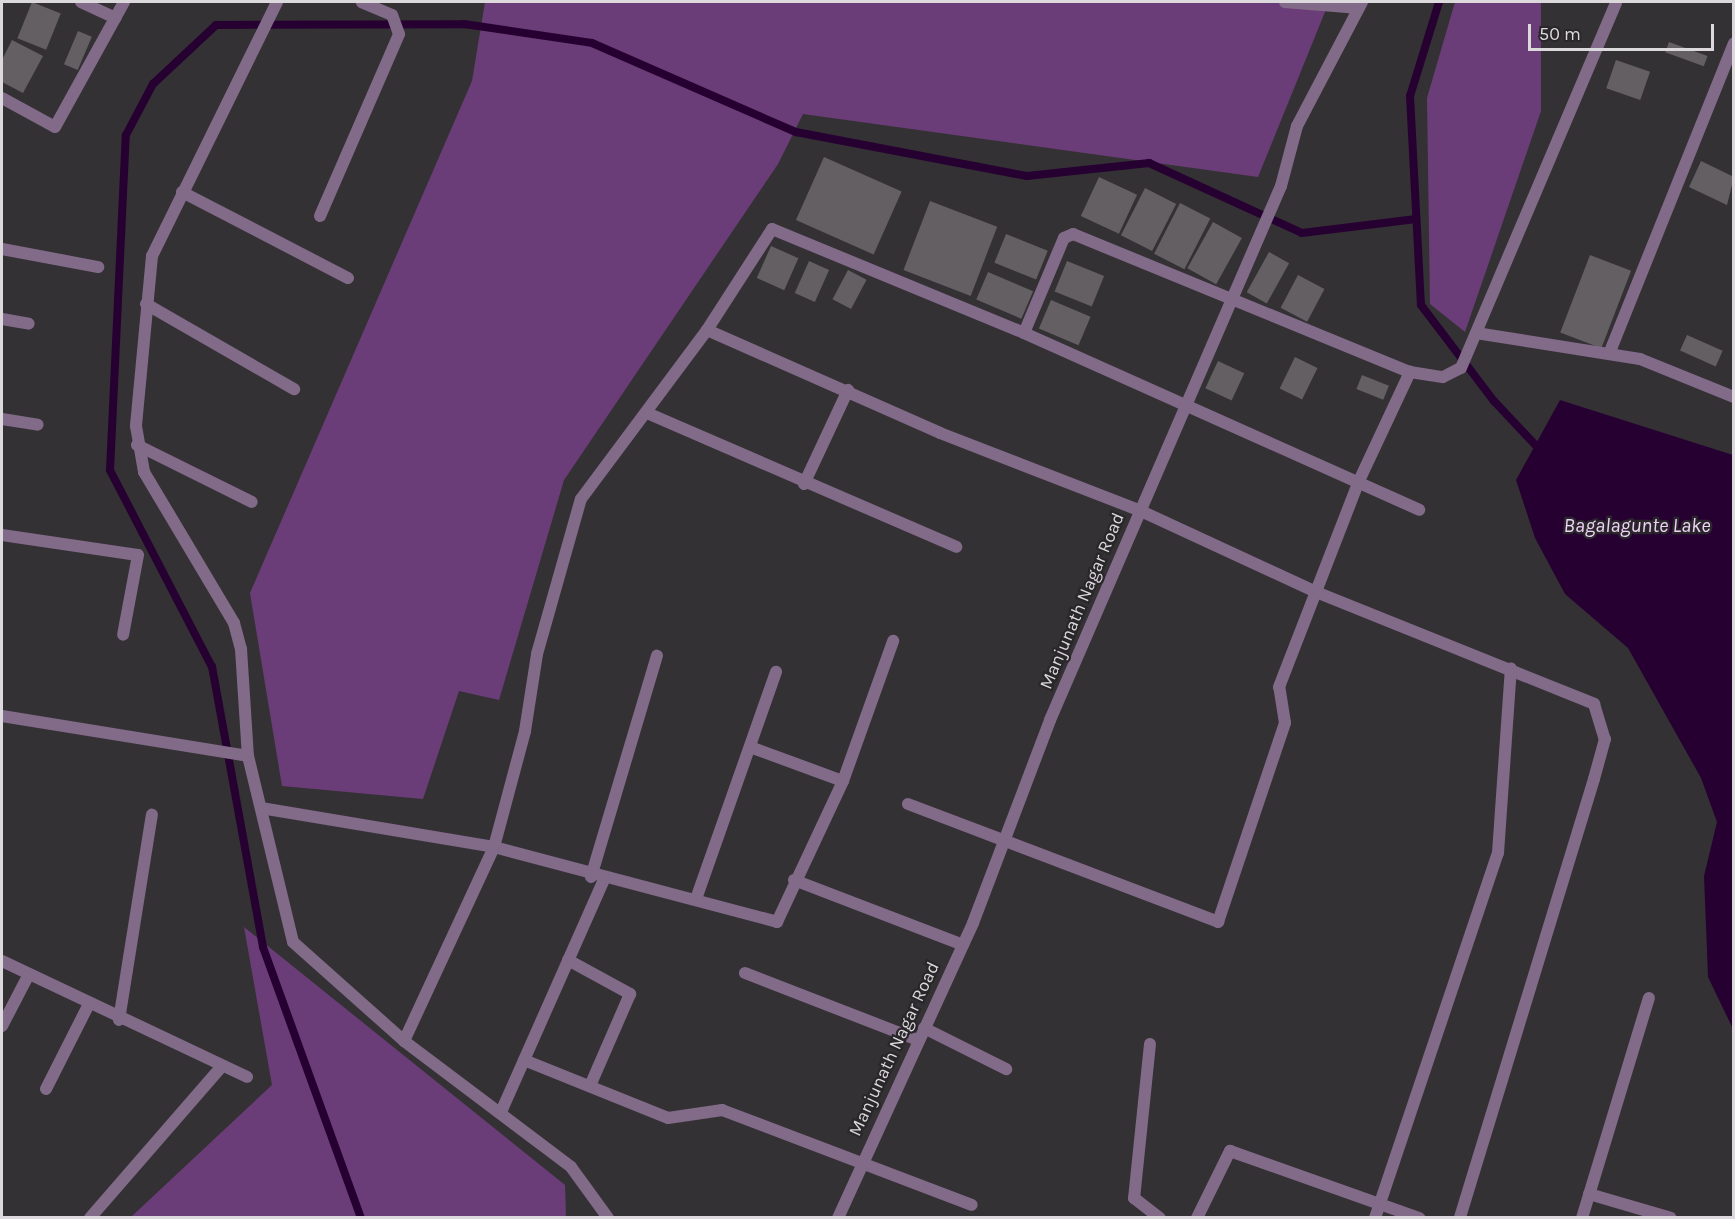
<!DOCTYPE html>
<html>
<head>
<meta charset="utf-8">
<style>
  body { margin:0 }
  #map { position:relative; width:1735px; height:1219px; overflow:hidden; background:#343135; font-family:Karla,sans-serif }
  div>[style] { position:absolute }
  .green>* { inset:0; background:#6b3d78 }
  .water>* { inset:0; background:#270032 }
  .stream>* { height:8px; margin:-4px; padding:0 4px; transform-origin:4px; border-radius:4px; background:#270032 }
  .building>* { inset:0; background:#635f63; transform-origin:0 0 }
  .minor>* { height:12px; margin:-6px; padding:0 6px; transform-origin:6px; border-radius:6px; background:#826a89 }
  span { translate:-50% -50%; white-space:nowrap; text-align:center; line-height:1.15; -webkit-text-stroke:4.5px #2a272b; paint-order:stroke }
  .street-label { font-size:18px; color:#dbd9db }
  .water-label { font-size:20px; color:#f0d2f9; font-style:italic }
  .frame { position:absolute; inset:0; border:3px solid #dbd9db; pointer-events:none }
  .scale { position:absolute; left:1528px; top:24px; width:186px; height:27px; box-sizing:border-box; border:3px solid #dbd9db; border-top:0; padding-left:8px; font-size:18px; line-height:21px; white-space:nowrap; color:#dbd9db; -webkit-text-stroke:4px #2a272b; paint-order:stroke }
</style>
</head>
<body>
<div id="map">
  <div class="green">
    <div style="clip-path:polygon(485px 2px,1329px 2px,1258px 177px,803px 114px,778px 164px,564px 480px,499px 700px,459px 691px,423px 799px,282px 786px,250px 593px,472px 81px)"></div>
    <div style="clip-path:polygon(1455px 2px,1541px 2px,1541px 111px,1465px 332px,1430px 304px,1427px 98px)"></div>
    <div style="clip-path:polygon(244px 927px,565px 1185px,566px 1217px,131px 1217px,272px 1085px)"></div>
  </div>
  <div class="water">
    <div style="clip-path:polygon(1560px 400px,1733px 455px,1733px 1029px,1708px 977px,1704px 876px,1717px 822px,1701px 778px,1628px 648px,1565px 594px,1535px 538px,1516px 480px)"></div>
  </div>
  <div class="stream">
    <div style="left:1439px;top:2px;width:98px;rotate:107.1deg"></div>
    <div style="left:1410px;top:96px;width:209px;rotate:87deg"></div>
    <div style="left:1421px;top:305px;width:121px;rotate:52.8deg"></div>
    <div style="left:1494px;top:401px;width:67px;rotate:46.8deg"></div>
    <div style="left:361px;top:1218px;width:288px;rotate:-109.9deg"></div>
    <div style="left:263px;top:947px;width:285px;rotate:-100.3deg"></div>
    <div style="left:212px;top:667px;width:222px;rotate:-117.4deg"></div>
    <div style="left:110px;top:470px;width:335px;rotate:-87.3deg"></div>
    <div style="left:126px;top:135px;width:58px;rotate:-62.1deg"></div>
    <div style="left:153px;top:84px;width:86px;rotate:-43.1deg"></div>
    <div style="left:216px;top:25px;width:248px;rotate:-0.2deg"></div>
    <div style="left:464px;top:24px;width:129px;rotate:8.4deg"></div>
    <div style="left:592px;top:43px;width:223px;rotate:23.6deg"></div>
    <div style="left:796px;top:132px;width:235px;rotate:10.8deg"></div>
    <div style="left:1027px;top:176px;width:123px;rotate:-6.1deg"></div>
    <div style="left:1149px;top:163px;width:168px;rotate:24.6deg"></div>
    <div style="left:1302px;top:233px;width:115px;rotate:-7deg"></div>
  </div>
  <div class="building">
    <div style="left:32px;top:2px;width:31px;height:39px;rotate:22deg"></div>
    <div style="left:78px;top:31px;width:15px;height:36px;rotate:23deg"></div>
    <div style="clip-path:polygon(12px 40px,43px 56px,23px 93px,2px 82px,2px 60px)"></div>
    <div style="left:1669px;top:42px;width:41px;height:11px;rotate:20deg"></div>
    <div style="left:1616px;top:60px;width:36px;height:30px;rotate:19deg"></div>
    <div style="left:824px;top:157px;width:85px;height:69px;rotate:24deg"></div>
    <div style="clip-path:polygon(1701px 161px,1734px 177px,1727px 205px,1689px 187px)"></div>
    <div style="left:1099px;top:177px;width:42px;height:43px;rotate:25deg"></div>
    <div style="left:1145px;top:188px;width:35px;height:53px;rotate:27deg"></div>
    <div style="left:930px;top:201px;width:72px;height:74px;rotate:21deg"></div>
    <div style="left:1180px;top:203px;width:34px;height:57px;rotate:27deg"></div>
    <div style="left:1213px;top:222px;width:33px;height:53px;rotate:29deg"></div>
    <div style="left:1006px;top:234px;width:45px;height:31px;rotate:22deg"></div>
    <div style="left:771px;top:246px;width:30px;height:35px;rotate:24deg"></div>
    <div style="left:1269px;top:252px;width:23px;height:46px;rotate:29deg"></div>
    <div style="left:1590px;top:255px;width:44px;height:83px;rotate:21deg"></div>
    <div style="left:809px;top:261px;width:22px;height:35px;rotate:24deg"></div>
    <div style="left:1067px;top:261px;width:40px;height:33px;rotate:22deg"></div>
    <div style="left:848px;top:270px;width:21px;height:33px;rotate:28deg"></div>
    <div style="left:988px;top:272px;width:49px;height:30px;rotate:23deg"></div>
    <div style="left:1298px;top:275px;width:30px;height:37px;rotate:28deg"></div>
    <div style="left:1051px;top:300px;width:43px;height:31px;rotate:23deg"></div>
    <div style="left:1687px;top:335px;width:39px;height:17px;rotate:24deg"></div>
    <div style="left:1295px;top:357px;width:25px;height:35px;rotate:26deg"></div>
    <div style="left:1218px;top:361px;width:29px;height:30px;rotate:25deg"></div>
    <div style="left:1362px;top:375px;width:29px;height:15px;rotate:22deg"></div>
  </div>
  <div class="minor">
    <div style="left:81px;top:2px;width:38px;rotate:25deg"></div>
    <div style="left:277px;top:2px;width:283px;rotate:116.2deg"></div>
    <div style="left:152px;top:256px;width:171px;rotate:95.4deg"></div>
    <div style="left:136px;top:426px;width:47px;rotate:80.1deg"></div>
    <div style="left:144px;top:472px;width:176px;rotate:59.2deg"></div>
    <div style="left:234px;top:623px;width:27px;rotate:75deg"></div>
    <div style="left:241px;top:649px;width:107px;rotate:86.3deg"></div>
    <div style="left:248px;top:756px;width:191px;rotate:76.4deg"></div>
    <div style="left:293px;top:942px;width:149px;rotate:41.7deg"></div>
    <div style="left:404px;top:1041px;width:209px;rotate:37deg"></div>
    <div style="left:571px;top:1167px;width:63px;rotate:54deg"></div>
    <div style="left:1285px;top:2px;width:74px;rotate:4.6deg"></div>
    <div style="left:2px;top:98px;width:60px;rotate:28.7deg"></div>
    <div style="left:55px;top:127px;width:143px;rotate:-61.1deg"></div>
    <div style="left:182px;top:192px;width:187px;rotate:27.4deg"></div>
    <div style="left:320px;top:216px;width:198px;rotate:-66.5deg"></div>
    <div style="left:399px;top:34px;width:20px;rotate:-110deg"></div>
    <div style="left:392px;top:15px;width:33px;rotate:-157deg"></div>
    <div style="left:2px;top:249px;width:98px;rotate:10.6deg"></div>
    <div style="left:146px;top:304px;width:171px;rotate:29.9deg"></div>
    <div style="left:2px;top:319px;width:27px;rotate:10deg"></div>
    <div style="left:707px;top:330px;width:255px;rotate:23.8deg"></div>
    <div style="left:940px;top:433px;width:216px;rotate:21.2deg"></div>
    <div style="left:1141px;top:511px;width:193px;rotate:24.8deg"></div>
    <div style="left:1316px;top:592px;width:300px;rotate:21.9deg"></div>
    <div style="left:1594px;top:704px;width:37px;rotate:73deg"></div>
    <div style="left:1605px;top:739px;width:41px;rotate:105.4deg"></div>
    <div style="left:1594px;top:779px;width:459px;rotate:107deg"></div>
    <div style="left:1024px;top:333px;width:103px;rotate:-67.2deg"></div>
    <div style="left:1064px;top:238px;width:10px;rotate:-24deg"></div>
    <div style="left:1073px;top:234px;width:364px;rotate:22.3deg"></div>
    <div style="left:1410px;top:372px;width:33px;rotate:9deg"></div>
    <div style="left:1443px;top:377px;width:20px;rotate:-27deg"></div>
    <div style="left:1461px;top:368px;width:397px;rotate:-67deg"></div>
    <div style="left:1476px;top:333px;width:166px;rotate:9deg"></div>
    <div style="left:1640px;top:359px;width:101px;rotate:22deg"></div>
    <div style="left:1609px;top:354px;width:335px;rotate:-68.1deg"></div>
    <div style="left:647px;top:413px;width:337px;rotate:23.4deg"></div>
    <div style="left:2px;top:419px;width:36px;rotate:9deg"></div>
    <div style="left:137px;top:445px;width:128px;rotate:26.4deg"></div>
    <div style="left:804px;top:484px;width:104px;rotate:-64.9deg"></div>
    <div style="left:2px;top:535px;width:137px;rotate:8.4deg"></div>
    <div style="left:138px;top:555px;width:81px;rotate:100.6deg"></div>
    <div style="left:2px;top:716px;width:249px;rotate:9.2deg"></div>
    <div style="left:750px;top:747px;width:99px;rotate:20.1deg"></div>
    <div style="left:908px;top:804px;width:332px;rotate:20.8deg"></div>
    <div style="left:1218px;top:922px;width:210px;rotate:-71.4deg"></div>
    <div style="left:1285px;top:723px;width:36px;rotate:-99deg"></div>
    <div style="left:1279px;top:687px;width:219px;rotate:-68.8deg"></div>
    <div style="left:1358px;top:483px;width:123px;rotate:-64.9deg"></div>
    <div style="left:261px;top:808px;width:236px;rotate:9.5deg"></div>
    <div style="left:494px;top:847px;width:293px;rotate:14.8deg"></div>
    <div style="left:777px;top:922px;width:156px;rotate:-64.9deg"></div>
    <div style="left:843px;top:781px;width:149px;rotate:-70.3deg"></div>
    <div style="left:591px;top:877px;width:231px;rotate:-73.4deg"></div>
    <div style="left:794px;top:880px;width:181px;rotate:21deg"></div>
    <div style="left:696px;top:899px;width:241px;rotate:-70.6deg"></div>
    <div style="left:568px;top:960px;width:71px;rotate:28.7deg"></div>
    <div style="left:630px;top:994px;width:100px;rotate:113.5deg"></div>
    <div style="left:2px;top:961px;width:271px;rotate:25.3deg"></div>
    <div style="left:745px;top:973px;width:186px;rotate:21.2deg"></div>
    <div style="left:119px;top:1020px;width:208px;rotate:-80.9deg"></div>
    <div style="left:2px;top:1026px;width:56px;rotate:-62.5deg"></div>
    <div style="left:924px;top:1028px;width:92px;rotate:26.6deg"></div>
    <div style="left:404px;top:1041px;width:214px;rotate:-65.1deg"></div>
    <div style="left:494px;top:847px;width:120px;rotate:-75deg"></div>
    <div style="left:525px;top:731px;width:78px;rotate:-81.1deg"></div>
    <div style="left:537px;top:654px;width:161px;rotate:-74.2deg"></div>
    <div style="left:581px;top:499px;width:211px;rotate:-53.3deg"></div>
    <div style="left:707px;top:330px;width:120px;rotate:-57.2deg"></div>
    <div style="left:772px;top:229px;width:273px;rotate:22.4deg"></div>
    <div style="left:1024px;top:333px;width:433px;rotate:24.1deg"></div>
    <div style="left:1150px;top:1044px;width:155px;rotate:95.9deg"></div>
    <div style="left:1134px;top:1198px;width:33px;rotate:38deg"></div>
    <div style="left:524px;top:1060px;width:155px;rotate:21.9deg"></div>
    <div style="left:668px;top:1118px;width:55px;rotate:-8.4deg"></div>
    <div style="left:722px;top:1110px;width:267px;rotate:20.8deg"></div>
    <div style="left:46px;top:1089px;width:93px;rotate:-63.2deg"></div>
    <div style="left:501px;top:1112px;width:254px;rotate:-66.1deg"></div>
    <div style="left:1589px;top:1194px;width:85px;rotate:16.3deg"></div>
    <div style="left:90px;top:1218px;width:201px;rotate:-49deg"></div>
    <div style="left:838px;top:1218px;width:324px;rotate:-65.4deg"></div>
    <div style="left:973px;top:923px;width:217px;rotate:-69.2deg"></div>
    <div style="left:1050px;top:720px;width:582px;rotate:-66.61deg"></div>
    <div style="left:1281px;top:186px;width:62px;rotate:-75.1deg"></div>
    <div style="left:1297px;top:126px;width:140px;rotate:-62.3deg"></div>
    <div style="left:1197px;top:1218px;width:75px;rotate:-63.8deg"></div>
    <div style="left:1230px;top:1151px;width:201px;rotate:19.5deg"></div>
    <div style="left:1375px;top:1218px;width:385px;rotate:-71.4deg"></div>
    <div style="left:1498px;top:853px;width:185px;rotate:-86deg"></div>
    <div style="left:1582px;top:1218px;width:230px;rotate:-73.1deg"></div>
  </div>
  <div class="street-label">
    <span style="left:1082px;top:601px;rotate:-67deg">Manjunath Nagar Road</span>
    <span style="left:894px;top:1049px;rotate:-65deg">Manjunath Nagar Road</span>
  </div>
  <div class="water-label">
    <span style="left:1637px;top:525px">Bagalagunte Lake</span>
  </div>
  <div class="frame"></div>
  <div class="scale">50 m</div>
</div>
</body>
</html>
